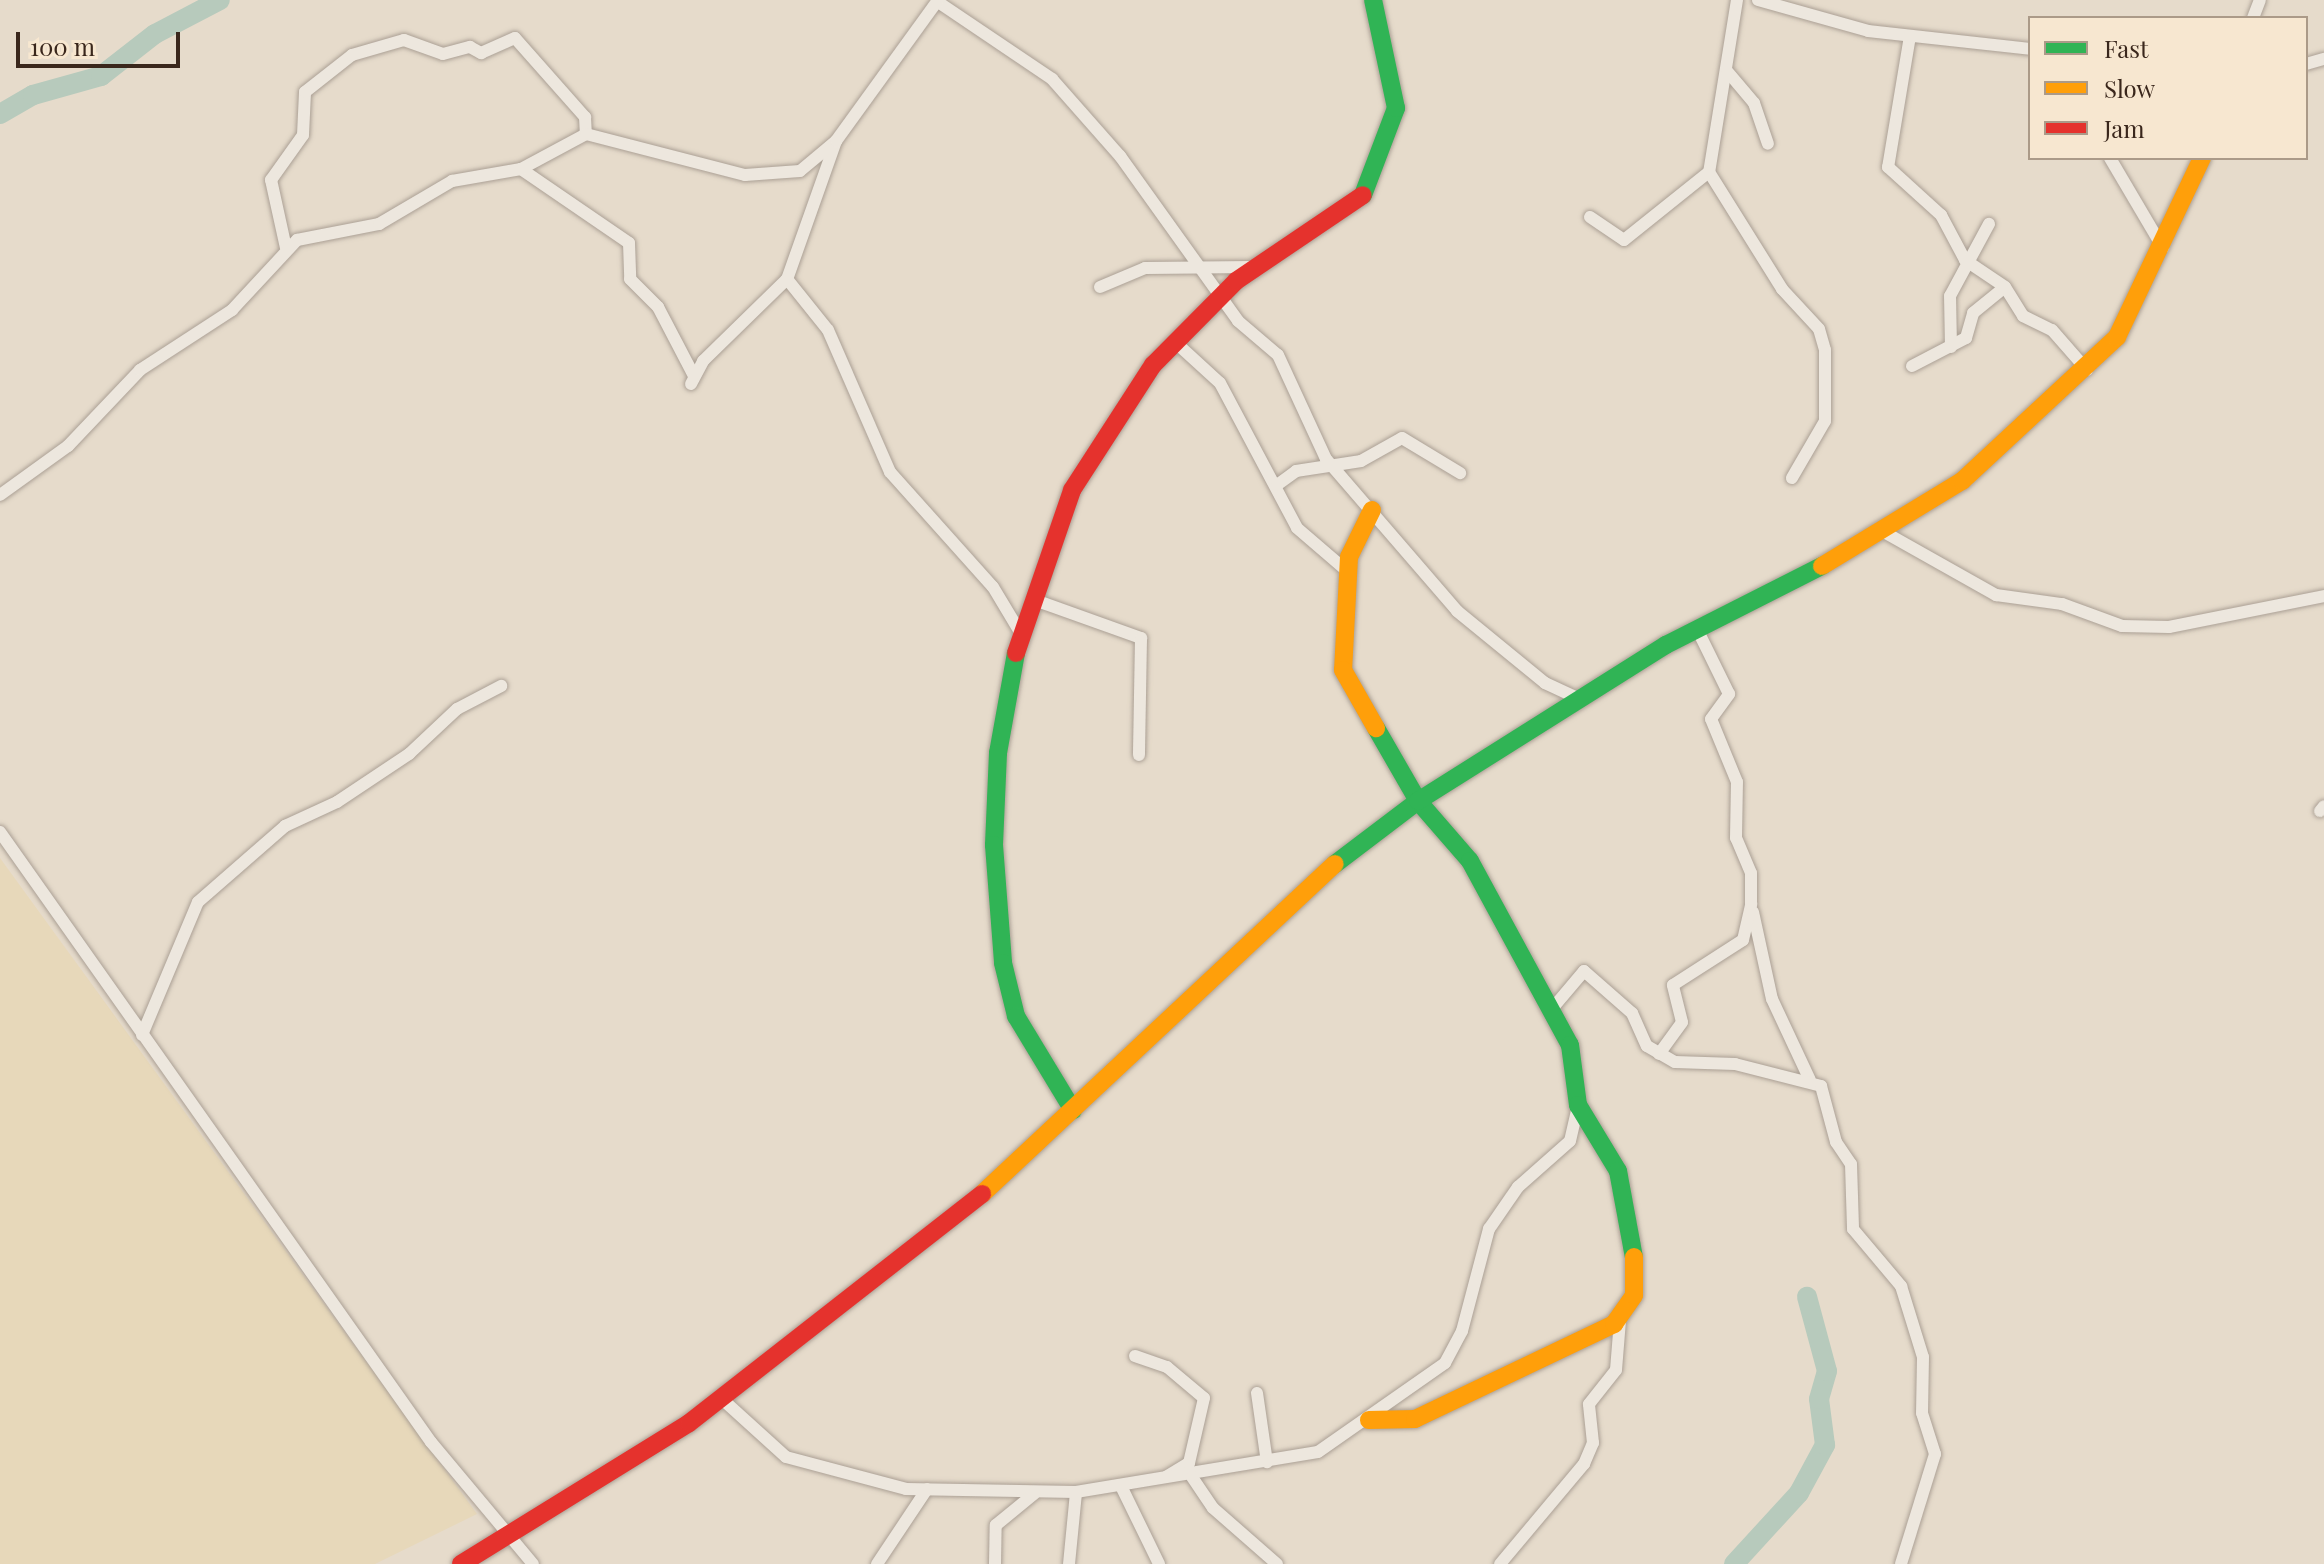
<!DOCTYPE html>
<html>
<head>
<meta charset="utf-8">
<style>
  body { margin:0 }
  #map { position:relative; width:2324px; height:1564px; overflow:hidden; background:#e6dbcb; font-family:"Playfair Display",serif }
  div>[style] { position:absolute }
  .farmland>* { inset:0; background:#e7d8ba }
  .river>* { height:20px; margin:-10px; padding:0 10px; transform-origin:10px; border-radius:10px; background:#b7cabc }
  .roads { filter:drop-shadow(0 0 2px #aba095) drop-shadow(0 0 2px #aba095) }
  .street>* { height:12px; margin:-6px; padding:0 6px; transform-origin:6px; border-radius:6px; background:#ede7de }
  .fast>* { height:18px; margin:-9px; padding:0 9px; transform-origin:9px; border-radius:9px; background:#30b455 }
  .slow>* { height:18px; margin:-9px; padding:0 9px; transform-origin:9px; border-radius:9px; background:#ff9f0a }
  .jam>* { height:18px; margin:-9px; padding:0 9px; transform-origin:9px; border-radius:9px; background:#e5322d }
  span { translate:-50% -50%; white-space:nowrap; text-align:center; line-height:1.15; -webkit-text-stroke:8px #f7e7d0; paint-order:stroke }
  .legend { position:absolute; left:2028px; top:16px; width:280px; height:144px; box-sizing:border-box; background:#f7e7d0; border:2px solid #ab9a88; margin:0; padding:10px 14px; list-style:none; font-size:24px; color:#3a271c }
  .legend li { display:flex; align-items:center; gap:16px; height:40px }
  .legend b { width:40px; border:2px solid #ab9a88 }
  .scale { position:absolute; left:16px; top:32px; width:164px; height:36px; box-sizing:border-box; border:4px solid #3a271c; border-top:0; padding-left:10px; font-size:24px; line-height:28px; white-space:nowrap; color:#3a271c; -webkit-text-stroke:6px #f7e7d0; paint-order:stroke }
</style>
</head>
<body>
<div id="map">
  <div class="farmland">
    <div style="clip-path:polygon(0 858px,477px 1514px,375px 1564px,0 1564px)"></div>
  </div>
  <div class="river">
    <div style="left:0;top:114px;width:38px;rotate:-30deg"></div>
    <div style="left:33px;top:95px;width:71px;rotate:-15.6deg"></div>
    <div style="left:101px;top:76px;width:68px;rotate:-37.9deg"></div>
    <div style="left:155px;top:34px;width:73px;rotate:-27.6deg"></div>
    <div style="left:1734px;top:1564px;width:96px;rotate:-47.5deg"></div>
    <div style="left:1799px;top:1493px;width:55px;rotate:-61.6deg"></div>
    <div style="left:1825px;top:1445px;width:46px;rotate:-97.4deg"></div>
    <div style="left:1819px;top:1399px;width:29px;rotate:-74deg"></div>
    <div style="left:1827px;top:1371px;width:77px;rotate:-105.1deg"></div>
  </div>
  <div class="roads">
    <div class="street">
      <div style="left:1737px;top:0;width:174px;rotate:99.2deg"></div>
      <div style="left:1709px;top:172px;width:138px;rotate:58deg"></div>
      <div style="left:1782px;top:289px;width:54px;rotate:47.2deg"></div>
      <div style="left:1819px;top:329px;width:22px;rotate:74deg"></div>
      <div style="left:1825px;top:350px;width:71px;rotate:90deg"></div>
      <div style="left:1825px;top:421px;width:66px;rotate:120.1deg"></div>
      <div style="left:1758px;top:0;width:114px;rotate:15.7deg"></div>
      <div style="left:1868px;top:31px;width:163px;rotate:6.3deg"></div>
      <div style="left:938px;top:2px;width:138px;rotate:34deg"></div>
      <div style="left:1052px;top:79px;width:103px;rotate:48.6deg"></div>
      <div style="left:1120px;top:156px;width:203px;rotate:54.4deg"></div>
      <div style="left:1238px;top:321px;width:52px;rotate:40.4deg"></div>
      <div style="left:1278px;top:355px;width:115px;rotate:65.2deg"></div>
      <div style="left:1326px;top:459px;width:201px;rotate:49.2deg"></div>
      <div style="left:1457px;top:611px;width:114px;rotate:39.3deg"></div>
      <div style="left:1545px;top:683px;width:35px;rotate:25deg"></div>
      <div style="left:2253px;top:18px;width:19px;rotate:-69deg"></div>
      <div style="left:1910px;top:36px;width:133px;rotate:99.5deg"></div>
      <div style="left:1888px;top:167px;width:72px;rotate:42.2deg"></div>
      <div style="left:1941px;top:215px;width:51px;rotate:61.9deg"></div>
      <div style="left:1965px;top:260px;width:48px;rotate:34deg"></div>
      <div style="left:2005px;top:287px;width:34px;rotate:58deg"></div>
      <div style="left:2023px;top:316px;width:32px;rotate:26deg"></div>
      <div style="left:2052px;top:330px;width:53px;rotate:48.8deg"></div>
      <div style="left:2306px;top:64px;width:19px;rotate:-16deg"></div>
      <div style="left:1727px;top:71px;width:42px;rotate:49.8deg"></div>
      <div style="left:1754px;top:103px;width:43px;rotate:71.1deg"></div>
      <div style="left:836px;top:141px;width:146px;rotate:109.5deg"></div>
      <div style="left:787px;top:279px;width:65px;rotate:51.2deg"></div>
      <div style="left:828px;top:330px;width:155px;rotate:66.4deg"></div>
      <div style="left:890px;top:472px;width:154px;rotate:48.2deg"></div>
      <div style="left:993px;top:587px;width:52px;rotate:59deg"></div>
      <div style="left:2110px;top:158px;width:104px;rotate:59.5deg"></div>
      <div style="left:521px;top:169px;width:131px;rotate:34.4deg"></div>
      <div style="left:629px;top:243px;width:36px;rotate:88deg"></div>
      <div style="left:630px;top:279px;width:40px;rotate:45deg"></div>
      <div style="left:658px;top:307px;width:78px;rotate:62.4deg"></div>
      <div style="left:1590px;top:217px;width:41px;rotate:34.1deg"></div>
      <div style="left:1624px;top:240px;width:109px;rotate:-38.7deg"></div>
      <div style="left:286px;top:248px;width:70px;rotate:-102.4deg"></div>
      <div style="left:271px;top:180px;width:55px;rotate:-54.6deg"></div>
      <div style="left:303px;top:135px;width:43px;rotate:-87.3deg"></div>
      <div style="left:305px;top:92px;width:60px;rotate:-38.2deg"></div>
      <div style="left:352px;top:55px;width:54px;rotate:-16.1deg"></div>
      <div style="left:404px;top:40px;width:41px;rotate:19.7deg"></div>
      <div style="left:443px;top:54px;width:28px;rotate:-15deg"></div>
      <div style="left:470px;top:47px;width:13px;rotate:29deg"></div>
      <div style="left:481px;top:53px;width:37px;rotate:-24deg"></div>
      <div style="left:515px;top:38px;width:106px;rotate:48.5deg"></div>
      <div style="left:585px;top:117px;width:17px;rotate:87deg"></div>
      <div style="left:1100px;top:287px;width:49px;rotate:-22.9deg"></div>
      <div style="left:1145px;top:268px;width:108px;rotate:-0.5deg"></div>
      <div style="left:1174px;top:341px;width:62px;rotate:42.4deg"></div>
      <div style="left:1220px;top:383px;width:164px;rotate:62deg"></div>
      <div style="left:1297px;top:528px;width:66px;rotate:40.7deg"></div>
      <div style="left:1951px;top:347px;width:51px;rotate:-91.1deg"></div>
      <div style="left:1950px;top:296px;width:82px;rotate:-61.6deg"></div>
      <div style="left:1912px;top:366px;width:61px;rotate:-27.4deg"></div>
      <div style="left:1966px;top:338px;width:26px;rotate:-74deg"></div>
      <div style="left:1973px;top:313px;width:41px;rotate:-39.1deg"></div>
      <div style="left:691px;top:384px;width:26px;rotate:-62deg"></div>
      <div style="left:703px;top:361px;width:117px;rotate:-44.3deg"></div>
      <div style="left:1277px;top:485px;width:24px;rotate:-36deg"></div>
      <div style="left:1296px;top:471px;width:66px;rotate:-8.7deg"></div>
      <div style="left:1361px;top:461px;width:47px;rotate:-29.3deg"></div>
      <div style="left:1402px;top:438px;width:68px;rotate:31.1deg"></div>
      <div style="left:0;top:495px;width:84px;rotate:-35.8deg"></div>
      <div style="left:68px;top:446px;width:105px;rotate:-46.5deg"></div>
      <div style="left:140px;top:370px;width:110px;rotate:-33.1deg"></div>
      <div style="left:232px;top:310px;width:96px;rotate:-47.1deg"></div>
      <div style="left:297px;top:240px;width:84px;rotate:-11deg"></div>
      <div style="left:379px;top:224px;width:85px;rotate:-30.5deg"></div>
      <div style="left:452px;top:181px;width:70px;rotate:-9.9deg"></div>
      <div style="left:521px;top:169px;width:74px;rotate:-28.3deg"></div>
      <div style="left:586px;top:134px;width:164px;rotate:14.5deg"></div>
      <div style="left:745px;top:175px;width:55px;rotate:-4.2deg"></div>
      <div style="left:800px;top:171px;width:47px;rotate:-39.8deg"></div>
      <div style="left:836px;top:141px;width:174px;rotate:-54.1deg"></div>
      <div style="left:1884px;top:532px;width:129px;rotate:29.4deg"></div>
      <div style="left:1996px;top:595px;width:67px;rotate:7.8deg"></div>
      <div style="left:2062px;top:604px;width:64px;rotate:20.1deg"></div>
      <div style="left:2122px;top:626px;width:47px;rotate:1.2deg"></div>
      <div style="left:2169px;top:627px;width:158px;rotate:-11.3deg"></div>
      <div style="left:1032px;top:599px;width:116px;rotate:19.7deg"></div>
      <div style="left:1141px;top:638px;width:117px;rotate:91deg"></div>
      <div style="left:2320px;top:811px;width:6px;rotate:-51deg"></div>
      <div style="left:0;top:832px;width:747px;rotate:54.76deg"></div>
      <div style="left:431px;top:1442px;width:159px;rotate:50.1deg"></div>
      <div style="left:1753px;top:912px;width:89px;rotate:77.7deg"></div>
      <div style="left:1772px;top:999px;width:89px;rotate:64.9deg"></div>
      <div style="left:1551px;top:1010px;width:51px;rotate:-49.8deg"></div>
      <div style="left:1584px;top:971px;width:64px;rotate:41.2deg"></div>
      <div style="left:1632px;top:1013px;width:36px;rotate:66deg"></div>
      <div style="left:1647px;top:1046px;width:32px;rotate:30deg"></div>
      <div style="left:1675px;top:1062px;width:60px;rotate:1.9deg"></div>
      <div style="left:1735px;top:1064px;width:89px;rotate:14.3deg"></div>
      <div style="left:1821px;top:1086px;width:58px;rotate:75deg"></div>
      <div style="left:1836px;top:1142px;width:27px;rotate:56deg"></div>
      <div style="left:1851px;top:1164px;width:65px;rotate:88.2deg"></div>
      <div style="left:1853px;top:1229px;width:75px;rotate:49.9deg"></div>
      <div style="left:1901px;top:1286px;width:74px;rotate:72.8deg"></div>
      <div style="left:1923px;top:1357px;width:56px;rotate:91deg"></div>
      <div style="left:1922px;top:1413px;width:43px;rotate:72.4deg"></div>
      <div style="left:1935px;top:1454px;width:115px;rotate:107.2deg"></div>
      <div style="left:142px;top:1035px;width:144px;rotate:-67.2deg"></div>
      <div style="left:198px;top:902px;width:116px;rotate:-41.1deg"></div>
      <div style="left:285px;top:826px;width:57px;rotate:-24.8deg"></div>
      <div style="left:337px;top:802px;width:87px;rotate:-33.7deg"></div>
      <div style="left:409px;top:754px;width:66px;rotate:-43.2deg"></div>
      <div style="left:457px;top:709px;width:50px;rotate:-27.6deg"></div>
      <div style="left:1659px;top:1054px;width:39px;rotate:-54deg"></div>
      <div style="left:1682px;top:1022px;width:38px;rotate:-104deg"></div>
      <div style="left:1673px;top:985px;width:83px;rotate:-32.7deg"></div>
      <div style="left:1743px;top:940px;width:37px;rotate:-77deg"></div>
      <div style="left:1751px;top:904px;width:31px;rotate:-90deg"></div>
      <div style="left:1751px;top:873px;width:38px;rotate:-113deg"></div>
      <div style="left:1736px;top:838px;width:56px;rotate:-89deg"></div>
      <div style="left:1737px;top:782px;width:68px;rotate:-112.4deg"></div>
      <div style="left:1711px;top:719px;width:31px;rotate:-54deg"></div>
      <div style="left:1729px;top:694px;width:72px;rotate:-116.2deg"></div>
      <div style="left:1135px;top:1356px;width:34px;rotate:19deg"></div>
      <div style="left:1167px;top:1367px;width:48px;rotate:40deg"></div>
      <div style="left:1204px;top:1398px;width:67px;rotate:103deg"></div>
      <div style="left:1189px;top:1463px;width:26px;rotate:149deg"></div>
      <div style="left:1257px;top:1393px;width:70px;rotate:81.8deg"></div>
      <div style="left:722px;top:1399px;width:86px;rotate:42.2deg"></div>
      <div style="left:786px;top:1457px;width:124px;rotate:14.9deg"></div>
      <div style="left:906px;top:1489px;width:170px;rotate:1deg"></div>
      <div style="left:1076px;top:1492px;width:245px;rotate:-9.4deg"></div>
      <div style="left:1318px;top:1452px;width:155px;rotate:-35deg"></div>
      <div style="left:1445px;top:1363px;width:36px;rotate:-62deg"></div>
      <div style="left:1462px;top:1331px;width:106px;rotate:-75.2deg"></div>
      <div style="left:1489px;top:1229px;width:51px;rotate:-55.4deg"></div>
      <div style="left:1518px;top:1187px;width:69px;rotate:-41.5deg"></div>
      <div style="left:1570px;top:1141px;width:35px;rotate:-77deg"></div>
      <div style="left:1192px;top:1477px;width:37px;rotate:56deg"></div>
      <div style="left:1213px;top:1508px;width:85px;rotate:41.2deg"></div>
      <div style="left:1121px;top:1486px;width:87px;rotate:64deg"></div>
      <div style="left:877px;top:1564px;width:90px;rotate:-56.3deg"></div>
      <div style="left:995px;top:1564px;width:39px;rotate:-89deg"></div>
      <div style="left:996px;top:1525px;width:50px;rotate:-39.4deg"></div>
      <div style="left:1069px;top:1564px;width:72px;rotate:-84.4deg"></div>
      <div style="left:1500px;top:1564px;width:131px;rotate:-50deg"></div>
      <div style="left:1584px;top:1464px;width:23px;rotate:-67deg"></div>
      <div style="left:1593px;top:1443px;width:39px;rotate:-96deg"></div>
      <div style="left:1589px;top:1404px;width:43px;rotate:-51.5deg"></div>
      <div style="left:1616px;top:1370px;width:50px;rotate:-85.4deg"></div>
    </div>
    <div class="fast">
      <div style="left:1363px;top:195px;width:93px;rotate:-69.2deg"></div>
      <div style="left:1396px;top:108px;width:110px;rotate:-102deg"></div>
      <div style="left:1016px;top:653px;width:102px;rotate:100.2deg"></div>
      <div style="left:998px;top:753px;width:92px;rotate:92.5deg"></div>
      <div style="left:994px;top:845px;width:118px;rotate:85.6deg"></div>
      <div style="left:1003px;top:963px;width:55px;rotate:76.2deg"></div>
      <div style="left:1016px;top:1016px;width:110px;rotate:58.8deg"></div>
      <div style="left:1376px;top:728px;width:84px;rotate:60.1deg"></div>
      <div style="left:1418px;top:801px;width:79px;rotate:49.1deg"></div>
      <div style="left:1470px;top:861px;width:209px;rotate:61.5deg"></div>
      <div style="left:1570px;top:1045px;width:61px;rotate:82.4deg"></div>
      <div style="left:1578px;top:1105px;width:77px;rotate:58.8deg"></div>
      <div style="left:1618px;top:1171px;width:87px;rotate:79.5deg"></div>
      <div style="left:1335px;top:864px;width:104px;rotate:-37.2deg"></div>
      <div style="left:1418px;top:801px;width:293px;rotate:-32.2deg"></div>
      <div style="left:1666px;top:645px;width:175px;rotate:-26.9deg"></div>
    </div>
    <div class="slow">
      <div style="left:1372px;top:510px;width:52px;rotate:116.1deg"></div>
      <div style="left:1349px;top:557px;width:113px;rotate:93deg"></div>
      <div style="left:1343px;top:670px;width:67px;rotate:60.4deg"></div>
      <div style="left:1822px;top:566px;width:164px;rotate:-31.3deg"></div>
      <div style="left:1962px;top:481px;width:212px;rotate:-42.9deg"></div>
      <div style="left:2117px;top:337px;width:198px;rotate:-64.6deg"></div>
      <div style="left:982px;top:1194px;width:483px;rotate:-43.1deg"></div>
      <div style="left:1369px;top:1420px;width:46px;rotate:-1.2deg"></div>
      <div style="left:1415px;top:1419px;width:221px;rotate:-25.5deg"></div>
      <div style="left:1614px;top:1324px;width:35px;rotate:-55deg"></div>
      <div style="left:1634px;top:1295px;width:38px;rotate:-90deg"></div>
    </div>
    <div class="jam">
      <div style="left:1016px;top:653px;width:172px;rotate:-71deg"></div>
      <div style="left:1072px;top:490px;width:149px;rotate:-57.1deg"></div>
      <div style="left:1153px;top:365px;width:118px;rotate:-45.3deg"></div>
      <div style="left:1236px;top:281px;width:153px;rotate:-34.1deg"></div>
      <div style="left:461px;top:1564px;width:268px;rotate:-31.7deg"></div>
      <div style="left:689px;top:1423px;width:372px;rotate:-38deg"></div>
    </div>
  </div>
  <ul class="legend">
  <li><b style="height:10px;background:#30b455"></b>Fast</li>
  <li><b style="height:10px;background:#ff9f0a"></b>Slow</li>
  <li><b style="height:10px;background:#e5322d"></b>Jam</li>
  </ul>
  <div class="scale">100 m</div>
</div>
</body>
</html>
